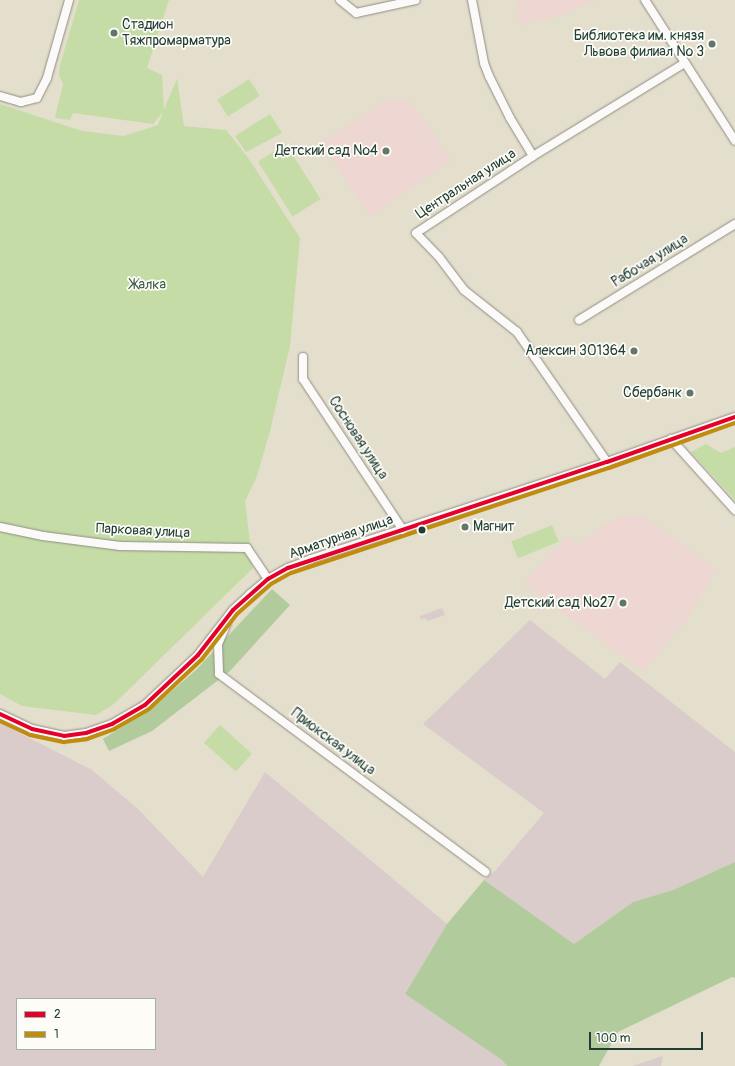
<!DOCTYPE html>
<html>
<head>
<meta charset="utf-8">
<style>
  body { margin:0 }
  #map { position:relative; width:735px; height:1066px; overflow:hidden; background:#e4decd; font-family:Pangolin,sans-serif }
  div>[style] { position:absolute }
  .built>* { inset:0; background:#eed6d2 }
  .industrial>* { inset:0; background:#dacccb }
  .green>* { inset:0; background:#c6dca6; transform-origin:0 0 }
  .forest>* { inset:0; background:#b2cb9c }
  .roads { filter:drop-shadow(0 0 1px #8d8f85) drop-shadow(0 0 1px #8d8f85) }
  .minor>* { height:8px; margin:-4px; padding:0 4px; transform-origin:4px; border-radius:4px; background:#fbfaf8 }
  .bus-1>* { height:4px; margin:-2px; padding:0 2px; transform-origin:2px; border-radius:2px; background:#e4002b }
  .bus-2>* { height:4px; margin:-2px; padding:0 2px; transform-origin:2px; border-radius:2px; background:#c18c0d }
  .dots>* { width:11px; height:11px; translate:-50% -50%; box-sizing:border-box; border:2px solid #fdfcf7; border-radius:50% }
  span { translate:-50% -50%; white-space:nowrap; text-align:center; line-height:1.15; -webkit-text-stroke:3.5px #fdfcf7; paint-order:stroke }
  .poi-label { font-size:14px; color:#1f3d34 }
  .left { translate:0 -50%; text-align:left }
  .right { translate:-100% -50%; text-align:right }
  .street-label { font-size:14px; color:#1f3d34 }
  .park-label { font-size:14px; color:#3b5d45 }
  .legend { position:absolute; left:16px; top:998px; width:140px; height:52px; box-sizing:border-box; background:#fdfcf7; border:1px solid #a4b0a9; margin:0; padding:5px 7px; list-style:none; font-size:12px; color:#1f3d34 }
  .legend li { display:flex; align-items:center; gap:8px; height:20px }
  .legend b { width:20px; border:1px solid #a4b0a9 }
  .scale { position:absolute; left:589px; top:1032px; width:114px; height:18px; box-sizing:border-box; border:2px solid #1f3d34; border-top:0; padding-left:5px; font-size:12px; line-height:14px; white-space:nowrap; color:#1f3d34; -webkit-text-stroke:3px #fdfcf7; paint-order:stroke }
</style>
</head>
<body>
<div id="map">
  <div class="built">
    <div style="clip-path:polygon(516px 0,596px 0,552px 18px,520px 25px)"></div>
    <div style="clip-path:polygon(389px 99px,408px 99px,451px 160px,370px 217px,321px 142px)"></div>
    <div style="clip-path:polygon(624px 516px,643px 516px,716px 569px,684px 625px,681px 624px,644px 672px,523px 583px,568px 537px,579px 545px,606px 523px)"></div>
  </div>
  <div class="industrial">
    <div style="clip-path:polygon(442px 608px,445px 615px,427px 621px,425px 618px,421px 620px,420px 616px)"></div>
    <div style="clip-path:polygon(530px 620px,605px 679px,620px 662px,735px 752px,735px 862px,673px 890px,633px 902px,574px 944px,484px 880px,495px 871px,544px 813px,423px 724px)"></div>
    <div style="clip-path:polygon(evenodd,0 723px,92px 770px,138px 809px,203px 877px,265px 772px,447px 924px,405px 994px,502px 1060px,507px 1066px,0 1066px,0 723px,17px 999px,155px 999px,155px 1049px,17px 1049px,17px 999px)"></div>
    <div style="clip-path:polygon(663px 1056px,661px 1066px,632px 1066px)"></div>
  </div>
  <div class="green">
    <div style="clip-path:polygon(79px 0,169px 0,147px 68px,162px 75px,164px 109px,177px 79px,184px 126px,226px 130px,249px 159px,300px 238px,290px 346px,270px 431px,257px 476px,245px 501px,253px 568px,114px 704px,96px 715px,22px 706px,0 694px,0 104px,82px 131px,124px 136px,158px 125px,163px 112px,153px 124px,73px 113px,70px 120px,55px 118px,63px 84px,59px 75px,60px 65px)"></div>
    <div style="left:249px;top:79px;width:20px;height:38px;rotate:57deg"></div>
    <div style="clip-path:polygon(270px 114px,282px 133px,246px 152px,235px 136px)"></div>
    <div style="left:286px;top:144px;width:65px;height:33px;rotate:58deg"></div>
    <div style="clip-path:polygon(706px 444px,721px 453px,735px 447px,735px 500px,691px 452px)"></div>
    <div style="left:552px;top:525px;width:18px;height:44px;rotate:68deg"></div>
    <div style="left:220px;top:725px;width:43px;height:24px;rotate:42deg"></div>
  </div>
  <div class="forest">
    <div style="clip-path:polygon(272px 589px,290px 605px,230px 671px,152px 731px,109px 751px,103px 739px,153px 707px,196px 670px)"></div>
    <div style="clip-path:polygon(735px 862px,735px 978px,732px 977px,618px 1032px,599px 1066px,507px 1066px,502px 1060px,405px 994px,447px 924px,484px 880px,574px 944px,633px 902px,673px 890px)"></div>
  </div>
  <div class="roads">
    <div class="minor">
      <div style="left:340px;top:0;width:21px;rotate:39deg"></div>
      <div style="left:356px;top:13px;width:61px;rotate:-12.2deg"></div>
      <div style="left:472px;top:0;width:64px;rotate:79.2deg"></div>
      <div style="left:484px;top:63px;width:14px;rotate:69deg"></div>
      <div style="left:489px;top:76px;width:47px;rotate:63.4deg"></div>
      <div style="left:510px;top:118px;width:44px;rotate:58.8deg"></div>
      <div style="left:645px;top:0;width:167px;rotate:57.4deg"></div>
      <div style="left:0;top:96px;width:22px;rotate:16deg"></div>
      <div style="left:21px;top:102px;width:16px;rotate:-14deg"></div>
      <div style="left:37px;top:98px;width:22px;rotate:-63deg"></div>
      <div style="left:47px;top:78px;width:81px;rotate:-74.2deg"></div>
      <div style="left:579px;top:320px;width:183px;rotate:-31.6deg"></div>
      <div style="left:303px;top:357px;width:22px;rotate:90deg"></div>
      <div style="left:303px;top:379px;width:181px;rotate:56.5deg"></div>
      <div style="left:671px;top:439px;width:96px;rotate:48deg"></div>
      <div style="left:607px;top:462px;width:158px;rotate:-124.7deg"></div>
      <div style="left:517px;top:332px;width:68px;rotate:-141.6deg"></div>
      <div style="left:464px;top:290px;width:41px;rotate:-127.1deg"></div>
      <div style="left:439px;top:257px;width:33px;rotate:-134deg"></div>
      <div style="left:416px;top:233px;width:140px;rotate:-33.3deg"></div>
      <div style="left:533px;top:156px;width:178px;rotate:-31.5deg"></div>
      <div style="left:0;top:527px;width:44px;rotate:11.8deg"></div>
      <div style="left:43px;top:536px;width:78px;rotate:7.4deg"></div>
      <div style="left:120px;top:546px;width:127px;rotate:0.9deg"></div>
      <div style="left:247px;top:548px;width:37px;rotate:56deg"></div>
      <div style="left:227px;top:623px;width:23px;rotate:113deg"></div>
      <div style="left:218px;top:644px;width:30px;rotate:88deg"></div>
      <div style="left:219px;top:674px;width:332px;rotate:36.6deg"></div>
      <div style="left:0;top:714px;width:35px;rotate:25deg"></div>
      <div style="left:32px;top:729px;width:33px;rotate:12deg"></div>
      <div style="left:64px;top:736px;width:22px;rotate:-8deg"></div>
      <div style="left:86px;top:733px;width:28px;rotate:-19deg"></div>
      <div style="left:112px;top:724px;width:38px;rotate:-30deg"></div>
      <div style="left:145px;top:705px;width:73px;rotate:-43.3deg"></div>
      <div style="left:198px;top:655px;width:57px;rotate:-52.1deg"></div>
      <div style="left:233px;top:610px;width:23px;rotate:-43deg"></div>
      <div style="left:250px;top:594px;width:23px;rotate:-40deg"></div>
      <div style="left:268px;top:579px;width:23px;rotate:-29deg"></div>
      <div style="left:288px;top:568px;width:25px;rotate:-21deg"></div>
      <div style="left:311px;top:559px;width:311px;rotate:-18.1deg"></div>
      <div style="left:607px;top:462px;width:136px;rotate:-19.4deg"></div>
    </div>
  </div>
  <div class="bus-1">
    <div style="left:0;top:714px;width:35px;rotate:25deg"></div>
    <div style="left:32px;top:729px;width:33px;rotate:12deg"></div>
    <div style="left:64px;top:736px;width:22px;rotate:-8deg"></div>
    <div style="left:86px;top:733px;width:28px;rotate:-19deg"></div>
    <div style="left:112px;top:724px;width:38px;rotate:-30deg"></div>
    <div style="left:145px;top:705px;width:73px;rotate:-43.3deg"></div>
    <div style="left:198px;top:655px;width:57px;rotate:-52.1deg"></div>
    <div style="left:233px;top:610px;width:47px;rotate:-41.5deg"></div>
    <div style="left:268px;top:579px;width:23px;rotate:-29deg"></div>
    <div style="left:288px;top:568px;width:336px;rotate:-18.4deg"></div>
    <div style="left:607px;top:462px;width:136px;rotate:-19.4deg"></div>
  </div>
  <div class="bus-2">
    <div style="left:0;top:721px;width:33px;rotate:25deg"></div>
    <div style="left:30px;top:735px;width:35px;rotate:12deg"></div>
    <div style="left:64px;top:742px;width:23px;rotate:-7deg"></div>
    <div style="left:87px;top:739px;width:29px;rotate:-20deg"></div>
    <div style="left:114px;top:729px;width:40px;rotate:-29.7deg"></div>
    <div style="left:149px;top:709px;width:73px;rotate:-43.3deg"></div>
    <div style="left:202px;top:659px;width:57px;rotate:-52.1deg"></div>
    <div style="left:237px;top:614px;width:45px;rotate:-41.4deg"></div>
    <div style="left:271px;top:584px;width:23px;rotate:-29deg"></div>
    <div style="left:291px;top:573px;width:335px;rotate:-18.3deg"></div>
    <div style="left:609px;top:468px;width:134px;rotate:-19.7deg"></div>
  </div>
  <div class="dots">
    <div style="left:114px;top:33px;background:#64756a"></div>
    <div style="left:712px;top:44px;background:#64756a"></div>
    <div style="left:386px;top:151px;background:#64756a"></div>
    <div style="left:634px;top:351px;background:#64756a"></div>
    <div style="left:690px;top:393px;background:#64756a"></div>
    <div style="left:465px;top:527px;background:#64756a"></div>
    <div style="left:422px;top:530px;background:#1f3d34"></div>
    <div style="left:623px;top:603px;background:#64756a"></div>
  </div>
  <div class="poi-label">
    <span class="left" style="left:122px;top:33px">Стадион<br>Тяжпромарматура</span>
    <span class="right" style="left:704px;top:44px">Библиотека им. князя<br>Львова филиал № 3</span>
    <span class="right" style="left:378px;top:151px">Детский сад №4</span>
    <span class="right" style="left:626px;top:351px">Алексин 301364</span>
    <span class="right" style="left:682px;top:393px">Сбербанк</span>
    <span class="left" style="left:473px;top:527px">Магнит</span>
    <span class="right" style="left:615px;top:603px">Детский сад №27</span>
  </div>
  <div class="street-label">
    <span style="left:466px;top:184px;rotate:-33deg">Центральная улица</span>
    <span style="left:650px;top:261px;rotate:-32deg">Рабочая улица</span>
    <span style="left:358px;top:438px;rotate:57deg">Сосновая улица</span>
    <span style="left:143px;top:531px;rotate:3deg">Парковая улица</span>
    <span style="left:341px;top:537px;rotate:-19deg">Арматурная улица</span>
    <span style="left:333px;top:742px;rotate:37deg">Приокская улица</span>
  </div>
  <div class="park-label">
    <span style="left:148px;top:285px">Жалка</span>
  </div>
  <ul class="legend">
  <li><b style="height:5px;background:#e4002b"></b>2</li>
  <li><b style="height:5px;background:#c18c0d"></b>1</li>
  </ul>
  <div class="scale">100 m</div>
</div>
</body>
</html>
